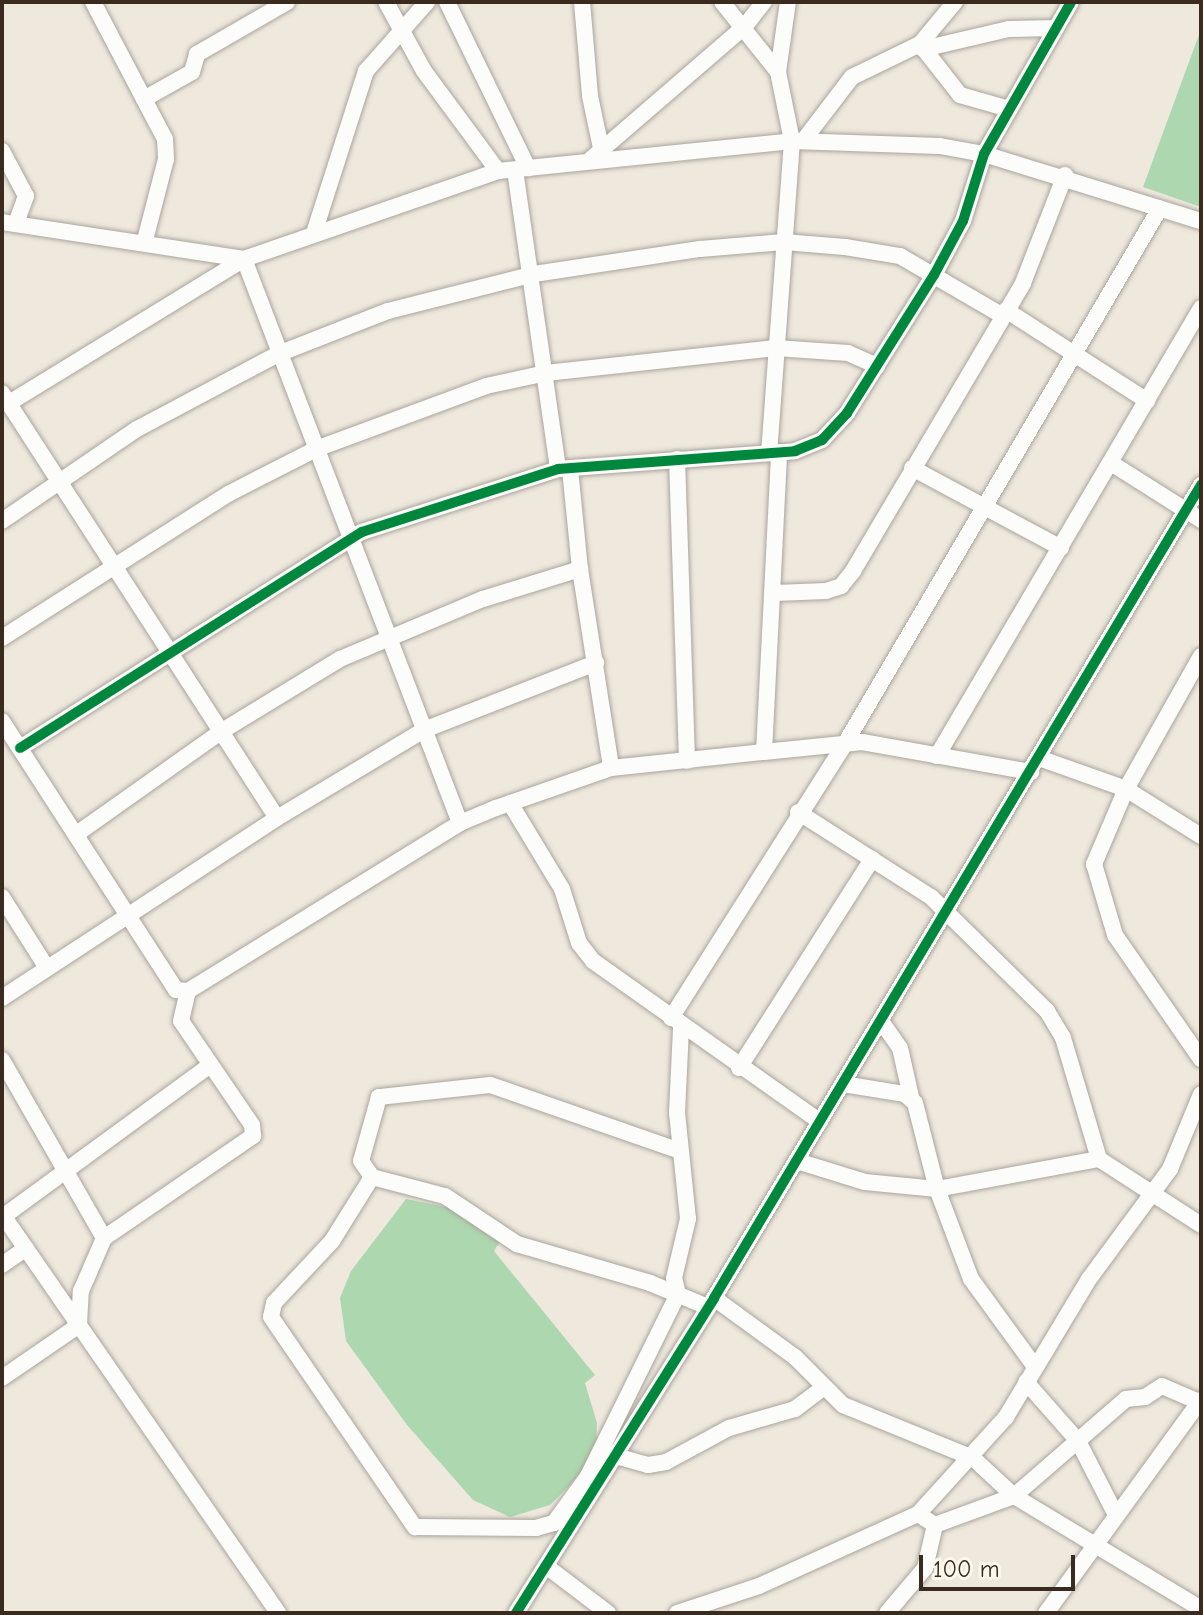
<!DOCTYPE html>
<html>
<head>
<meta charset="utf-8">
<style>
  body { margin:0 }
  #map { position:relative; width:1203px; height:1615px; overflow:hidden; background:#eee8dd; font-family:"Comic Neue",sans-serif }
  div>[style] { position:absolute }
  .green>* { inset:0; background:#add7af }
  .roads { filter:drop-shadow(0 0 2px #aaa49d) drop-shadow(0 0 2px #aaa49d) }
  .minor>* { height:16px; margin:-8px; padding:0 8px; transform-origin:8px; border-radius:8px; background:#fcfcfa }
  .cycleway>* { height:10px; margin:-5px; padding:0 5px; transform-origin:5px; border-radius:5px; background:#00873e }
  span { translate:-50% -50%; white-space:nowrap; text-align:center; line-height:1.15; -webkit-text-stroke:6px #fbf7ec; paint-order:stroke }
  .frame { position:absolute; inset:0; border:4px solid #3b2a1e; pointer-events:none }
  .scale { position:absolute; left:919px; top:1555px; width:156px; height:36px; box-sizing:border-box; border:4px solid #3b2a1e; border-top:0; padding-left:10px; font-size:24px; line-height:28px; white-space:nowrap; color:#3b2a1e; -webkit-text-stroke:6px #fbf7ec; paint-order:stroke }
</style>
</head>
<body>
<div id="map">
  <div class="green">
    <div style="clip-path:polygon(1200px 32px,1201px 33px,1201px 207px,1143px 187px)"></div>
    <div style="clip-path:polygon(406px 1199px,451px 1208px,502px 1238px,494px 1251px,595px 1375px,585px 1383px,597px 1423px,596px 1448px,585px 1470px,550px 1505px,510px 1517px,473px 1500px,407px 1425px,346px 1341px,340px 1298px,351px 1271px)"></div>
  </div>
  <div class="roads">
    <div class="minor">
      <div style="left:93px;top:2px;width:155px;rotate:62.3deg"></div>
      <div style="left:165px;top:139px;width:20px;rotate:87deg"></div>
      <div style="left:166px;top:159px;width:84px;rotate:104.5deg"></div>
      <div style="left:386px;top:2px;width:79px;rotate:61.2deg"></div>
      <div style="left:424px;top:71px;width:124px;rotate:53.5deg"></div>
      <div style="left:447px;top:2px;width:185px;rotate:64deg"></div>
      <div style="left:582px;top:2px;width:94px;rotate:85.1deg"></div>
      <div style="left:590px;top:96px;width:53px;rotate:78.1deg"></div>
      <div style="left:722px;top:2px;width:90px;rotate:51.3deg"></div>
      <div style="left:778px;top:72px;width:70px;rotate:78.5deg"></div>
      <div style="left:792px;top:141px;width:313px;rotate:94.2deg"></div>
      <div style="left:920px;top:44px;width:65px;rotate:51.9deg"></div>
      <div style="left:960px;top:95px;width:51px;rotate:15.9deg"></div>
      <div style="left:923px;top:49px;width:88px;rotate:-13.1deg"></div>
      <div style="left:1009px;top:29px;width:47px;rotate:-1.2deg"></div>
      <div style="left:778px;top:72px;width:71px;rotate:-81.9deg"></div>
      <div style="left:144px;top:99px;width:55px;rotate:-29.4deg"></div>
      <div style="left:192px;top:72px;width:19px;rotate:-74deg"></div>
      <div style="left:197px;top:54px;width:104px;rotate:-30deg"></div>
      <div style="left:803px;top:141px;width:81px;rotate:-52.6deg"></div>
      <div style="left:852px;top:77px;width:76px;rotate:-25.9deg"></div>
      <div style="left:920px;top:44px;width:55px;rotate:-50.2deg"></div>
      <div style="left:2px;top:151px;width:51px;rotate:61.9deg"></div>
      <div style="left:26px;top:196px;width:27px;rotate:110deg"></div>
      <div style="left:591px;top:159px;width:203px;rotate:-40.8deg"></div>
      <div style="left:745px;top:26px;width:31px;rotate:-52deg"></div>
      <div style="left:515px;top:170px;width:302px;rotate:81.8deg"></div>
      <div style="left:2px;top:222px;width:245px;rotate:8.7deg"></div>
      <div style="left:244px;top:259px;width:269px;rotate:-19.1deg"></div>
      <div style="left:498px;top:171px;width:296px;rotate:-5.8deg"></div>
      <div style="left:792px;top:141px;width:148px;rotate:1.9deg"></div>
      <div style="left:940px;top:146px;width:45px;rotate:10.3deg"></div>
      <div style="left:984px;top:154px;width:227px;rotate:17.2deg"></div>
      <div style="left:314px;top:233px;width:170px;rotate:-72.2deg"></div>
      <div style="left:366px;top:71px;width:92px;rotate:-48.5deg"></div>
      <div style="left:1006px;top:310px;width:168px;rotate:32.8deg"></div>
      <div style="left:2px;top:393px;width:506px;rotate:57.09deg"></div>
      <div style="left:9px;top:403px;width:276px;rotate:-31.5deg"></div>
      <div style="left:244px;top:259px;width:604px;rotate:69.04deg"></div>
      <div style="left:677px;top:459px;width:302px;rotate:88.1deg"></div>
      <div style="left:1111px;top:463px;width:107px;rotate:32.3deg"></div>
      <div style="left:912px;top:468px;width:169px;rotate:28.2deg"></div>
      <div style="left:570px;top:469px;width:100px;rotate:84.3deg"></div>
      <div style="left:580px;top:569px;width:201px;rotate:81.1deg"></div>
      <div style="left:2px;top:521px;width:163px;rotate:-34.3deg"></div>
      <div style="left:137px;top:429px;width:160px;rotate:-28deg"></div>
      <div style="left:278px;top:354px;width:118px;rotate:-21.4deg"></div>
      <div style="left:388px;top:311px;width:151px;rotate:-14.2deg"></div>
      <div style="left:534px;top:274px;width:168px;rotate:-8.6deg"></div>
      <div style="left:700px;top:249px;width:84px;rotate:-4.8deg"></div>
      <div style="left:784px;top:242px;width:61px;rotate:4.7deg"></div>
      <div style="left:845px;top:247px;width:56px;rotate:9.3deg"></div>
      <div style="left:900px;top:256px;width:119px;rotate:30.2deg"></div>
      <div style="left:775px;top:593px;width:51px;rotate:-2.2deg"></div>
      <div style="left:826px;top:591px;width:16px;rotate:-18deg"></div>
      <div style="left:841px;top:586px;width:19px;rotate:-51deg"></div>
      <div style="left:853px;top:571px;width:334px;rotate:-59.4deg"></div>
      <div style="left:1023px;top:283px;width:116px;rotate:-68.7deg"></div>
      <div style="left:2px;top:638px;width:270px;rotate:-32.5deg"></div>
      <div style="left:230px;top:493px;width:97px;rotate:-27.1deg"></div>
      <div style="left:316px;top:449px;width:181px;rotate:-20.3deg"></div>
      <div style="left:486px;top:386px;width:61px;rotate:-12.2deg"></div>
      <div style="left:546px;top:373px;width:231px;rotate:-6.2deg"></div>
      <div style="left:776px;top:348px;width:72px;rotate:4deg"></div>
      <div style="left:848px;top:353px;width:32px;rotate:24deg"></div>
      <div style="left:1201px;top:656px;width:153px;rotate:119.4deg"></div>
      <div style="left:1126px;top:789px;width:82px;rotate:113.1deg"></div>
      <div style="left:1094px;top:864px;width:74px;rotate:73.5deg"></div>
      <div style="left:1115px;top:935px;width:151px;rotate:55.3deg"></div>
      <div style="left:2px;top:721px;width:320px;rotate:57.1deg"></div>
      <div style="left:176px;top:990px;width:12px;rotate:5deg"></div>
      <div style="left:188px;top:991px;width:320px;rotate:-31.7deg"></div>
      <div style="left:460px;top:823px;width:39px;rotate:-23deg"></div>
      <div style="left:496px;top:808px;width:122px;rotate:-19.2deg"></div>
      <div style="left:611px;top:768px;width:154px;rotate:-6deg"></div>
      <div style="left:764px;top:752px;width:300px;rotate:-87.1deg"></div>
      <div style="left:20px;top:748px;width:404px;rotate:-32.3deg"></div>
      <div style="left:362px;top:532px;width:206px;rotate:-17.8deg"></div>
      <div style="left:558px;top:469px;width:238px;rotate:-4.3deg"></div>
      <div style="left:795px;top:451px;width:29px;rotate:-22deg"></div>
      <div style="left:822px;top:440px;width:37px;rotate:-47deg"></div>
      <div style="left:847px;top:413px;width:163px;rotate:-57.8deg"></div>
      <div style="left:934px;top:275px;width:61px;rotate:-61.8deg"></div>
      <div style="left:963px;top:221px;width:70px;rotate:-72.6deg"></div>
      <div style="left:984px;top:154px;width:175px;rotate:-60.2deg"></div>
      <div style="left:764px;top:752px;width:99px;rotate:-5.8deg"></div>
      <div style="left:862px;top:742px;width:172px;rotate:10.1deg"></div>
      <div style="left:937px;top:756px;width:520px;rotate:-59.49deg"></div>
      <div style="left:1039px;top:758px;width:92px;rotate:19.6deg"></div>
      <div style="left:1126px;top:789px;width:89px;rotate:32.1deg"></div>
      <div style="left:510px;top:803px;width:100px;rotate:58.8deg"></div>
      <div style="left:562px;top:889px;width:57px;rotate:72.5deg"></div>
      <div style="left:579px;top:943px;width:23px;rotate:52deg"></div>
      <div style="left:593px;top:961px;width:278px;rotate:35.3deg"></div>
      <div style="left:798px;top:812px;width:158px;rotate:32.6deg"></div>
      <div style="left:931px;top:897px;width:163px;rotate:44.5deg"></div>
      <div style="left:1047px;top:1011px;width:31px;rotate:59deg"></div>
      <div style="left:1063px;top:1038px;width:126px;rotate:73.4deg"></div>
      <div style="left:1099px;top:1159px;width:121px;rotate:32.9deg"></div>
      <div style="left:78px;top:833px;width:176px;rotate:-35.3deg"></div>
      <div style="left:222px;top:731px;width:138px;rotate:-31.4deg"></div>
      <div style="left:340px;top:659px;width:155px;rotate:-22.8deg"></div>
      <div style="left:483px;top:599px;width:102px;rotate:-17.2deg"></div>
      <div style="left:2px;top:897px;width:84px;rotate:57.6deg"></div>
      <div style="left:2px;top:998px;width:329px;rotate:-33.2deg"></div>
      <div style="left:277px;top:818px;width:171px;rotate:-30.9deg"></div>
      <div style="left:424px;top:730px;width:185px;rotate:-21.3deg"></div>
      <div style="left:671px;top:1018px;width:327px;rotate:-57.6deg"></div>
      <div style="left:846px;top:742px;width:619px;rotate:-59.54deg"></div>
      <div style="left:881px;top:1021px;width:33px;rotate:55deg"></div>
      <div style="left:900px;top:1048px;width:50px;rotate:77.3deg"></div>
      <div style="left:2px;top:1060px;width:205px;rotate:60.2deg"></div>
      <div style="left:739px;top:1068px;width:248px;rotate:-57.5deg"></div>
      <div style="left:843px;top:1084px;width:63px;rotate:9.2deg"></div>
      <div style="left:905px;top:1094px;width:13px;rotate:42deg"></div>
      <div style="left:915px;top:1103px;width:89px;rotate:75.7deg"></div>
      <div style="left:937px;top:1189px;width:96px;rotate:69.3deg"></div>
      <div style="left:971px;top:1279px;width:105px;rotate:53.9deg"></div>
      <div style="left:680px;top:1151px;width:201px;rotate:-160.8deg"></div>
      <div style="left:490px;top:1085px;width:112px;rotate:173.8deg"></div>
      <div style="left:379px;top:1097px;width:66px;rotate:105.7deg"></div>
      <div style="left:361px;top:1161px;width:19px;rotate:55deg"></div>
      <div style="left:372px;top:1177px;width:75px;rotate:14.6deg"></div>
      <div style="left:445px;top:1196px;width:87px;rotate:33.7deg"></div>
      <div style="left:517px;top:1244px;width:139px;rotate:16.3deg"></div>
      <div style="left:650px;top:1283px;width:63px;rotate:22.5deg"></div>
      <div style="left:797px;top:1161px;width:71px;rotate:17.2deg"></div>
      <div style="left:865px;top:1182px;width:72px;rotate:5.6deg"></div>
      <div style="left:937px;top:1189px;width:165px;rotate:-10.5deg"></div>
      <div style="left:372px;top:1177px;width:75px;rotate:122deg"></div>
      <div style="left:332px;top:1241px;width:85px;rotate:133.1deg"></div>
      <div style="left:274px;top:1303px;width:14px;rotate:102deg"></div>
      <div style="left:271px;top:1317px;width:255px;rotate:55.6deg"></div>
      <div style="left:415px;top:1527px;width:121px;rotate:0.5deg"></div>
      <div style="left:536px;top:1528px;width:19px;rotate:-16deg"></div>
      <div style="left:554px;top:1523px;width:58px;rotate:-54.1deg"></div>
      <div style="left:588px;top:1476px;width:203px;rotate:-63.7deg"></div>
      <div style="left:678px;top:1294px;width:16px;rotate:-104deg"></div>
      <div style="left:674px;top:1278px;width:61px;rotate:-76.7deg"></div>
      <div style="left:688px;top:1219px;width:107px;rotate:-95.9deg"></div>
      <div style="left:677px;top:1113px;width:86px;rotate:-87.3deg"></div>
      <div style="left:2px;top:1214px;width:485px;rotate:55.3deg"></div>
      <div style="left:4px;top:1216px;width:255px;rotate:-36.2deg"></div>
      <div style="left:2px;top:1265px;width:29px;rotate:-35deg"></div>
      <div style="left:714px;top:1298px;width:100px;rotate:36.1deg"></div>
      <div style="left:795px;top:1357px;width:68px;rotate:45deg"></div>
      <div style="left:843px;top:1405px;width:140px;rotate:22.2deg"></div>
      <div style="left:973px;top:1458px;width:56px;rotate:42.8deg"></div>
      <div style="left:1014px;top:1496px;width:218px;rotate:31.1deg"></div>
      <div style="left:2px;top:1378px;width:93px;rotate:-34.5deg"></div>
      <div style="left:79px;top:1325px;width:34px;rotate:-87deg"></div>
      <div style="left:81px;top:1291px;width:58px;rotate:-66.5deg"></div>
      <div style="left:104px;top:1238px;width:181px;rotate:-34.4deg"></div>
      <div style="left:253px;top:1136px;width:11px;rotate:-95deg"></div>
      <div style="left:252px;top:1125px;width:126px;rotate:-124.3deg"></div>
      <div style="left:181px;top:1021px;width:31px;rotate:-77deg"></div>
      <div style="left:1026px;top:1382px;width:79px;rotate:48.6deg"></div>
      <div style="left:1078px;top:1441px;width:83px;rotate:62.8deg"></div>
      <div style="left:605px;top:1453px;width:45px;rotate:15.6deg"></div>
      <div style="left:648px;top:1465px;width:18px;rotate:-9deg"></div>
      <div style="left:666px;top:1462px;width:72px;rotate:-28.4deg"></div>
      <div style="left:729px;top:1428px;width:69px;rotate:-16.1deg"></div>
      <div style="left:795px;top:1409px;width:36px;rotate:-37deg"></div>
      <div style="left:918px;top:1514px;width:131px;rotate:-47.8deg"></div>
      <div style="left:1006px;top:1417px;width:161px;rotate:-59deg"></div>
      <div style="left:1089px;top:1279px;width:137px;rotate:-53.6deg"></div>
      <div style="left:1170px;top:1169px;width:81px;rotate:-67.5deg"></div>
      <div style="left:546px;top:1566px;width:78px;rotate:37.2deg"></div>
      <div style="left:516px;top:1613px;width:372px;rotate:-57.8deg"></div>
      <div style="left:714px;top:1298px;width:948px;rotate:-59.08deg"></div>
      <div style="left:677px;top:1613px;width:86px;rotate:-18.2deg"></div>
      <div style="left:759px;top:1586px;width:175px;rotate:-24.4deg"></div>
      <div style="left:918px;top:1514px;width:20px;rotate:33deg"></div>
      <div style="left:935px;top:1525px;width:84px;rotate:-20.2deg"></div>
      <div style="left:1014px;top:1496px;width:148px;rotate:-40.9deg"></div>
      <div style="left:1126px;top:1399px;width:19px;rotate:-6deg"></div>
      <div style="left:1145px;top:1397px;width:20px;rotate:-33deg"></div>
      <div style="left:1162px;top:1386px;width:40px;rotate:23.4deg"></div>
      <div style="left:887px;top:1613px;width:59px;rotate:-49.8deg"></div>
      <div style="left:925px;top:1568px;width:44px;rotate:-76.9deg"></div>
      <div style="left:1046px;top:1613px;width:263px;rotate:-54deg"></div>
    </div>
  </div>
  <div class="cycleway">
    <div style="left:20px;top:748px;width:404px;rotate:-32.3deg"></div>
    <div style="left:362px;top:532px;width:206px;rotate:-17.8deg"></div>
    <div style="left:558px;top:469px;width:238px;rotate:-4.3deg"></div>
    <div style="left:795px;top:451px;width:29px;rotate:-22deg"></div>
    <div style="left:822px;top:440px;width:37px;rotate:-47deg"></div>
    <div style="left:847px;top:413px;width:163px;rotate:-57.8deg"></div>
    <div style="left:934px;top:275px;width:61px;rotate:-61.8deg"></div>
    <div style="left:963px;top:221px;width:70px;rotate:-72.6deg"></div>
    <div style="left:984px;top:154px;width:175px;rotate:-60.2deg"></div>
    <div style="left:516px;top:1613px;width:372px;rotate:-57.8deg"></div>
    <div style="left:714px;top:1298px;width:948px;rotate:-59.08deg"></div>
  </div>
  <div class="frame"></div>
  <div class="scale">100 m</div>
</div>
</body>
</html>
